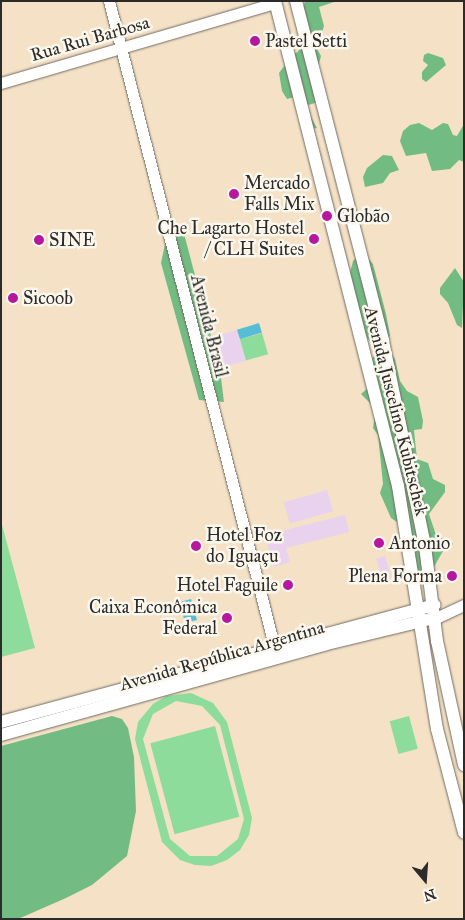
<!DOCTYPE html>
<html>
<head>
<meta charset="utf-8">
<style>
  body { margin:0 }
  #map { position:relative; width:465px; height:920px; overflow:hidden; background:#f4e1c6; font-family:"IM FELL Great Primer",serif }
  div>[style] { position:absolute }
  .built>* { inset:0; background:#e8d2ee; transform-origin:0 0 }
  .green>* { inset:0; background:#8edc9b; transform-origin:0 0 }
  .forest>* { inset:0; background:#72bc83 }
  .water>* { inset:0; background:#57bdd5; transform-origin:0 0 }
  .roads { filter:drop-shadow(0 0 1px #716b61) drop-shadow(0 0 1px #716b61) }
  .secondary>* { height:11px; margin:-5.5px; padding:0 5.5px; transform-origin:5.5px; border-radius:5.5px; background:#fff }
  .primary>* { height:12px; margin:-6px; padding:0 6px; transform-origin:6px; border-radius:6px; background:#fff }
  .dots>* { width:14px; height:14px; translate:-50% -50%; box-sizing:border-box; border:2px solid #fbf7ec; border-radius:50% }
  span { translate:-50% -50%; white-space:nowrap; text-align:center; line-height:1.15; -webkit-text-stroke:5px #fbf7ec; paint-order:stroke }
  .street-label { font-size:18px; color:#2b2b2b }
  .poi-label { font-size:18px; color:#2b2b2b }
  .left { translate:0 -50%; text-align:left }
  .right { translate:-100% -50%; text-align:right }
  .frame { position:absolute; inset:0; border:2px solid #2b2b2b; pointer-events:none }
  .north { position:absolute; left:400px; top:855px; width:50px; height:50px; -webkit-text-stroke:4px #fbf7ec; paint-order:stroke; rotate:162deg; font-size:14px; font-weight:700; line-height:20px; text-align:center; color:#2b2b2b }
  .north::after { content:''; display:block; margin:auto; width:18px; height:22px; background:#2b2b2b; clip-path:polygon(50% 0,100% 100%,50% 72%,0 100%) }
</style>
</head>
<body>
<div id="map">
  <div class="built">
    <div style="left:237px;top:330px;width:32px;height:22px;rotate:74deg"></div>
    <div style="left:327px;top:490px;width:22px;height:45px;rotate:74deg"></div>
    <div style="clip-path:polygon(345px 515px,349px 532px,286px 548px,290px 562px,274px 567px,265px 535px,281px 530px,284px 540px,282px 531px)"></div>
    <div style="left:385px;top:556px;width:22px;height:9px;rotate:74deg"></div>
  </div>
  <div class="green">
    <div style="left:262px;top:333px;width:22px;height:23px;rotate:74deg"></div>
    <div style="clip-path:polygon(1px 521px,35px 648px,1px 657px)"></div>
    <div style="clip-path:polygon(evenodd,191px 693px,213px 703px,227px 722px,252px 818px,249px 835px,240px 850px,227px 860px,211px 866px,195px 865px,180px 860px,162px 842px,135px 739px,138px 722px,153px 704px,166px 696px,191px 693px,176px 701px,202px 706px,220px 725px,244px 819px,238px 839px,217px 856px,190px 856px,170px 839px,143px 739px,153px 714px,176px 701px)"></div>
    <div style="left:409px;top:716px;width:34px;height:20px;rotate:75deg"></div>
    <div style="left:215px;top:726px;width:94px;height:67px;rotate:75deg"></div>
  </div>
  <div class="forest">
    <div style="clip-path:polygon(337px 1px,319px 7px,324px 26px,321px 35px,309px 34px,302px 9px,305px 2px)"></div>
    <div style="clip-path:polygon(312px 39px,321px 56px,317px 71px,322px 101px,305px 106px,317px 128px,306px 130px,295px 97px,287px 99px,282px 91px,279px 73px,293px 54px,298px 52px,301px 43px)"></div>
    <div style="clip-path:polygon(428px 53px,443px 58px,446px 65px,426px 82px,422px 79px,422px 72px,428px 65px,423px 61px,424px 55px)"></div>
    <div style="clip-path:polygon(419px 123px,432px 130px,443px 123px,448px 124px,453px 135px,457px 136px,464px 124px,464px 162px,459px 160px,450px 169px,432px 171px,426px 153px,406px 156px,400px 141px,403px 131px,410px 125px)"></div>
    <div style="clip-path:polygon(383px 155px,392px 156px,399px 170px,390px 173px,383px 183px,365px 187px,363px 177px,367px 168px)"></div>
    <div style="clip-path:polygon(182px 226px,220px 370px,224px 402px,199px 400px,161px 263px,168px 230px)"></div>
    <div style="clip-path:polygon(360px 254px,367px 257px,373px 264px,386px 314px,390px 335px,385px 348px,378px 350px,366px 337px,350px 273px,353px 261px)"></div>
    <div style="clip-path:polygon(455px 268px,464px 282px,462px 328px,457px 325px,448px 303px,440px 294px,440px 288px)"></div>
    <div style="clip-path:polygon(389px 351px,395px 359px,400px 381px,407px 391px,418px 397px,423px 421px,422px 429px,414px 430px,417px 459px,428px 463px,433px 479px,445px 485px,445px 492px,429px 514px,437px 538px,448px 538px,453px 544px,443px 551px,430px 574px,420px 575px,413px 568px,413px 539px,409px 530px,391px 518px,380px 493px,383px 484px,378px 435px,373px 428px,376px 409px,361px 394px,370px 386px,370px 364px,374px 355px)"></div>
    <div style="clip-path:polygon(112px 716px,122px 719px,128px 728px,134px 757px,136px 811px,127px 856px,92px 885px,66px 898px,18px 919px,1px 919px,1px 746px)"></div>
  </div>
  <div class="water">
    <div style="left:259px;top:323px;width:10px;height:23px;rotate:73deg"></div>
    <div style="clip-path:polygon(191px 599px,197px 620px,189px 622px,184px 619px,180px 602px)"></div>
  </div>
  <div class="roads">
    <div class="secondary">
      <div style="left:109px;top:1px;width:677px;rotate:75.64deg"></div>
      <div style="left:1px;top:83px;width:285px;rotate:-16.3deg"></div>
      <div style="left:436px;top:618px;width:31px;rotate:-25deg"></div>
    </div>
    <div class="primary">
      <div style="left:275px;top:1px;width:500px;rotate:75.77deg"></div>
      <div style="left:398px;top:486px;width:246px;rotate:80.9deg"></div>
      <div style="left:437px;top:729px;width:107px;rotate:75.4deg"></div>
      <div style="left:296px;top:1px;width:351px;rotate:75.6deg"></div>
      <div style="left:383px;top:341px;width:209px;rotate:78.4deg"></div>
      <div style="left:425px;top:546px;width:96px;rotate:82.8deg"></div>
      <div style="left:437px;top:641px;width:127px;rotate:77.7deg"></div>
      <div style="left:1px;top:722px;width:449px;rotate:-15.1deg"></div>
      <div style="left:1px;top:735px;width:338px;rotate:-15.6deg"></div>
      <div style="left:327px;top:644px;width:102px;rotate:-13.6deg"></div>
    </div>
  </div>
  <div class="dots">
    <div style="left:255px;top:41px;background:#b5179e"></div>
    <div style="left:234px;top:194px;background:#b5179e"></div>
    <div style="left:327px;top:216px;background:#b5179e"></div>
    <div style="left:314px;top:239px;background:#b5179e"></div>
    <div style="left:39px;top:240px;background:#b5179e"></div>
    <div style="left:13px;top:298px;background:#b5179e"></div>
    <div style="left:379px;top:543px;background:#b5179e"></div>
    <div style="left:196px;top:546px;background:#b5179e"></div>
    <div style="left:452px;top:576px;background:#b5179e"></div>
    <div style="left:288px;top:585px;background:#b5179e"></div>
    <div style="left:227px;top:618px;background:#b5179e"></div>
  </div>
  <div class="street-label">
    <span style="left:90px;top:39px;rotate:-16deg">Rua Rui Barbosa</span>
    <span style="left:209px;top:326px;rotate:76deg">Avenida Brasil</span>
    <span style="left:396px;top:411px;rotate:76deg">Avenida Juscelino Kubitschek</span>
    <span style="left:222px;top:656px;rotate:-16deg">Avenida República Argentina</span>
  </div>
  <div class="poi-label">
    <span class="left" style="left:265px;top:41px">Pastel Setti</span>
    <span class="left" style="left:244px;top:194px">Mercado<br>Falls Mix</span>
    <span class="left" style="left:337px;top:216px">Globão</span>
    <span class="right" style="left:304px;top:239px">Che Lagarto Hostel<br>/ CLH Suites</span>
    <span class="left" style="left:49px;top:240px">SINE</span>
    <span class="left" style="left:23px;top:298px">Sicoob</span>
    <span class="left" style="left:206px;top:546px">Hotel Foz<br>do Iguaçu</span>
    <span class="left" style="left:389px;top:543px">Antonio</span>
    <span class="right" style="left:442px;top:576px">Plena Forma</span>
    <span class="right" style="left:278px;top:585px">Hotel Faguile</span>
    <span class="right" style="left:217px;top:618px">Caixa Econômica<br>Federal</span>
  </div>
  <div class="frame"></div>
  <div class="north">N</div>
</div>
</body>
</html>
